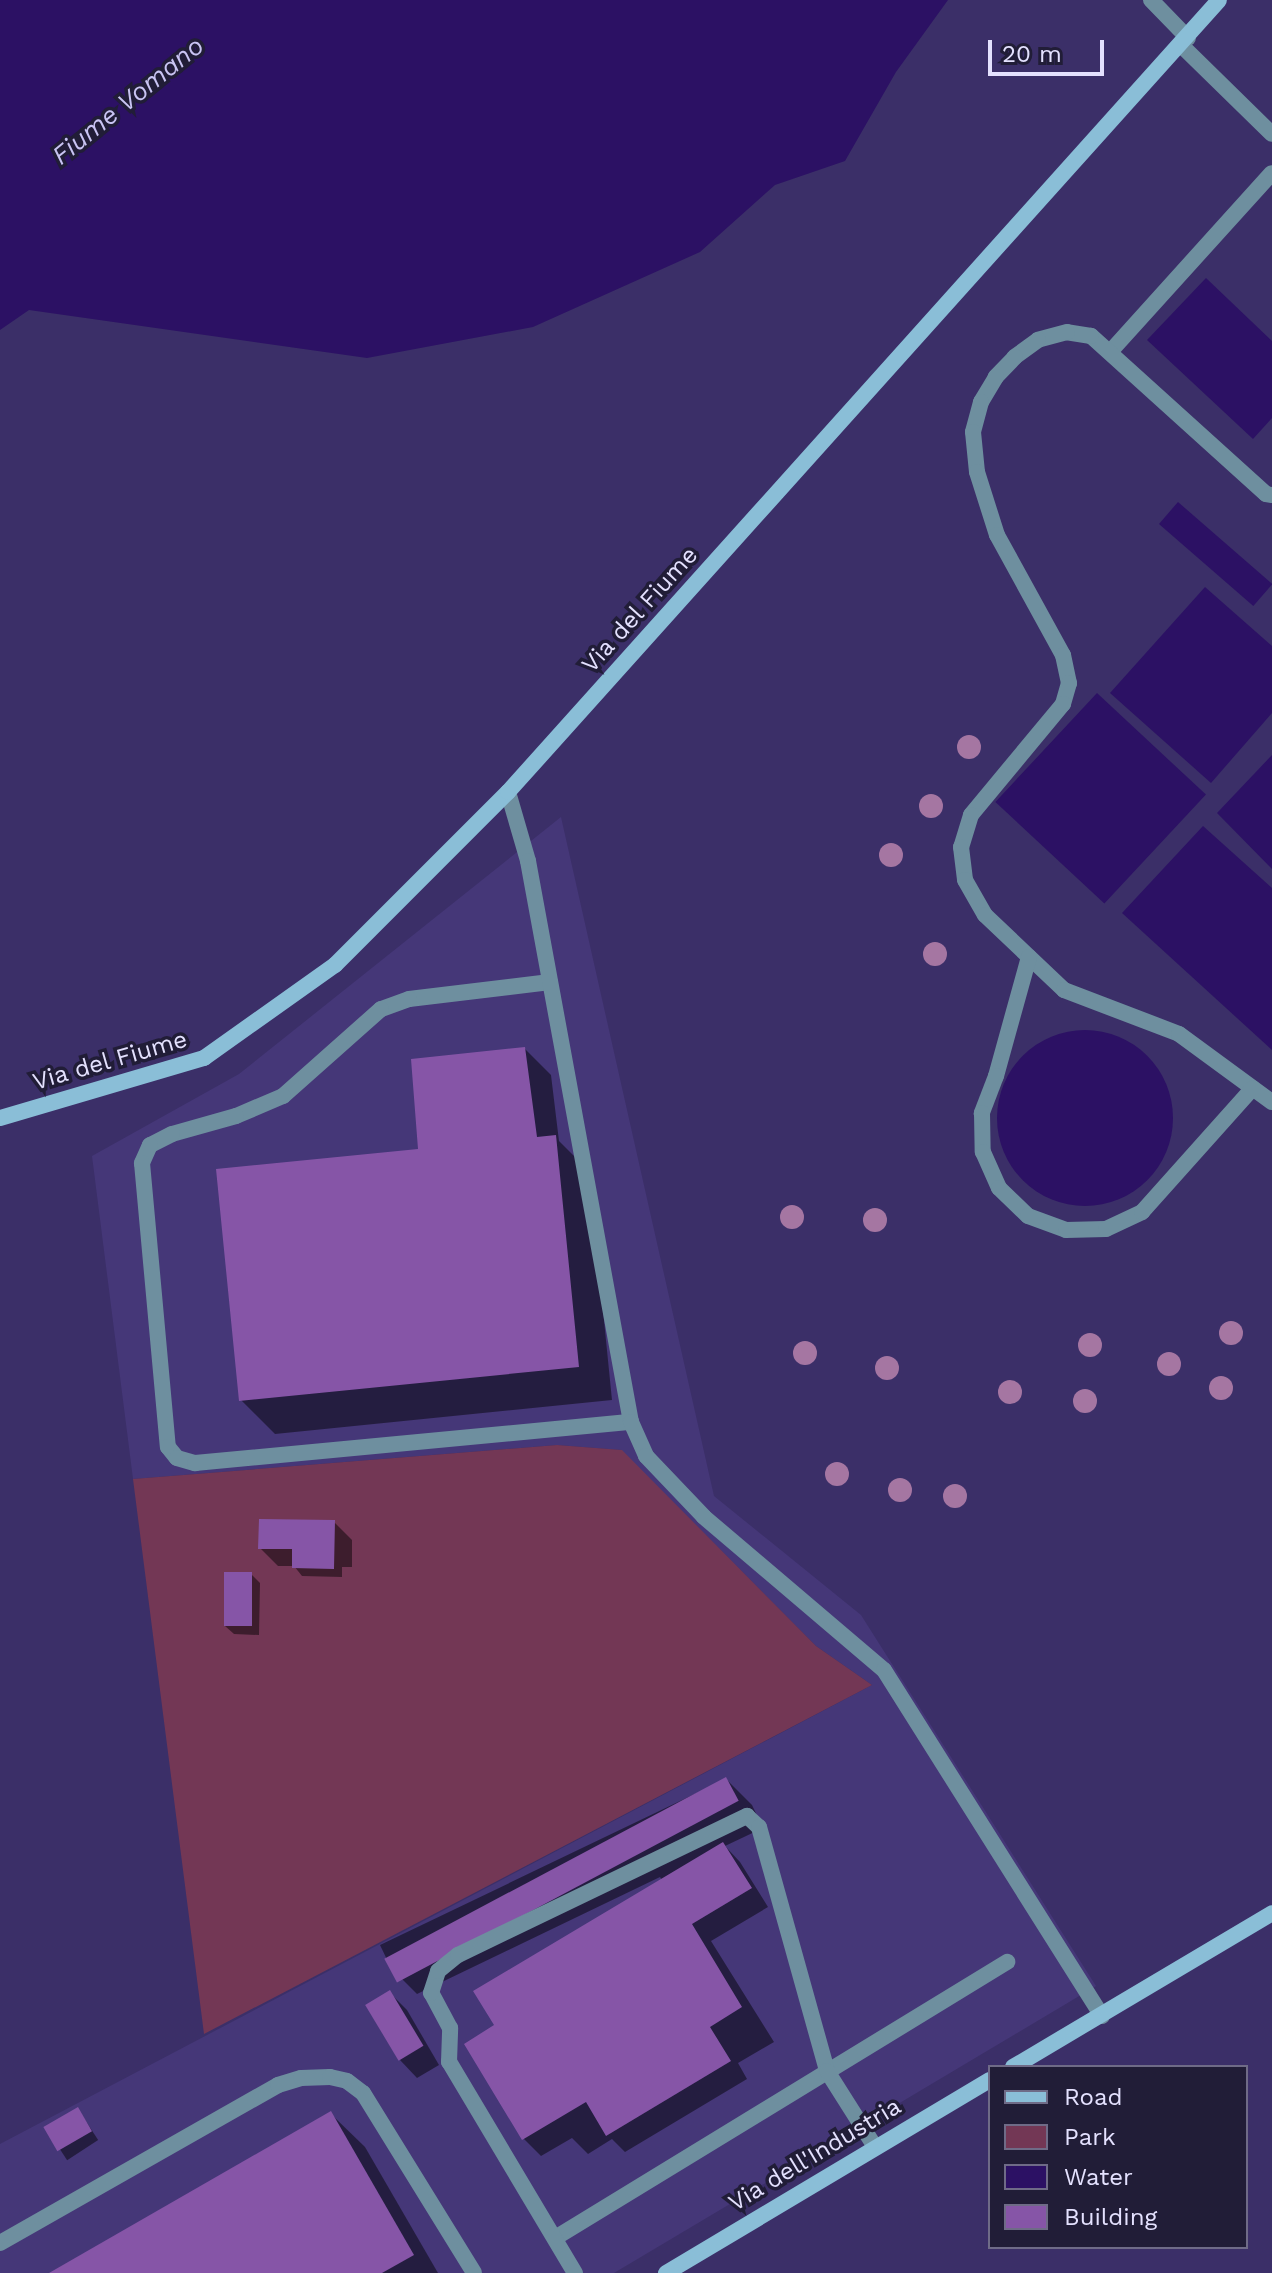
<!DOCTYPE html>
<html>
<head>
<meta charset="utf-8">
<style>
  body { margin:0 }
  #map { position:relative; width:1272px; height:2273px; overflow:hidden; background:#3b2f68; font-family:"Work Sans",sans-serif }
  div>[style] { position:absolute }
  .built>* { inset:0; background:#453778 }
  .green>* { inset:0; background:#733755 }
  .water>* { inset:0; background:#2c1164; transform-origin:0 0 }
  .round { border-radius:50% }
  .shadow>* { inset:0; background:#0007; transform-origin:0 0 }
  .building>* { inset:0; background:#8655a7; transform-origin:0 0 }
  .lane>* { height:16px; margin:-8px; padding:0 8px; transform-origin:8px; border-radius:8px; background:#6e8f9f }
  .street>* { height:16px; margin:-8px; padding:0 8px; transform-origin:8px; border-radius:8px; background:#6e8f9f }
  .secondary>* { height:16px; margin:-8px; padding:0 8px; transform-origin:8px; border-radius:8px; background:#8abed7 }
  .trees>* { width:24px; height:24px; margin:-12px; border-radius:50%; background:#a576a2 }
  span { translate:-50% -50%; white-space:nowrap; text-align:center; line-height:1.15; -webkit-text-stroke:7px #211d37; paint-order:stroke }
  .street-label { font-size:24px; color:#e4e1fe }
  .water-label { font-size:26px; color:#c9c4f3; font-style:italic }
  .legend { position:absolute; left:988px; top:2065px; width:260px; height:184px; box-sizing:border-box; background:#211d37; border:2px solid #6f6b87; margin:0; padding:10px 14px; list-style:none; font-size:24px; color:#e4e1fe }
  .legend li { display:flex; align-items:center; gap:16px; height:40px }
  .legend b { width:40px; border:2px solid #6f6b87 }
  .scale { position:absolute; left:988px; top:40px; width:116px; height:36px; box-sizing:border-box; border:4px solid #e4e1fe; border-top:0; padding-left:10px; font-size:24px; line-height:28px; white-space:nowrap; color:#e4e1fe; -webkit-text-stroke:6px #211d37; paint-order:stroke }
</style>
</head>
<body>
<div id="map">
  <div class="built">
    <div style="clip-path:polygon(561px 817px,714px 1496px,861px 1615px,1096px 1986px,614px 2273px,0 2273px,0 2144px,872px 1685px,816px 1646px,621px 1450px,557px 1445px,133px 1479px,92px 1156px,239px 1074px)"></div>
  </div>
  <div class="green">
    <div style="clip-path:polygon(557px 1445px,622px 1450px,816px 1646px,872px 1685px,204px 2034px,133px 1479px)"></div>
  </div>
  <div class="water">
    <div style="clip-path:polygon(0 0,948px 0,896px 72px,845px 161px,775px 185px,700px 252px,533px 327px,367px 358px,29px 310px,0 330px)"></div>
    <div style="clip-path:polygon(1206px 278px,1272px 341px,1272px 418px,1253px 439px,1147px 340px)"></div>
    <div style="left:1178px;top:502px;width:125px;height:29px;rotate:41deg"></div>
    <div style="clip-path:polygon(1205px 587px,1272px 646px,1272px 713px,1211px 783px,1110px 693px)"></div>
    <div style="left:1097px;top:693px;width:149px;height:149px;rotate:43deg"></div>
    <div style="clip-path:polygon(1272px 755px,1272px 869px,1217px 813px)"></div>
    <div style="clip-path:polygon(1203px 826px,1272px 888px,1272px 1050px,1122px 913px)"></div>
    <div class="round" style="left:997px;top:1030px;width:176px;height:176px"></div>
  </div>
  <div class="shadow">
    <div style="clip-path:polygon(525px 1049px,551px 1075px,559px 1141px,589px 1171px,612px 1400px,275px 1434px,241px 1400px,423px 1150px)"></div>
    <div style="clip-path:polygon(334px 1522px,352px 1540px,352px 1567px,342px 1567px,342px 1577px,302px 1576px,294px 1566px,278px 1566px,260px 1548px)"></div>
    <div style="clip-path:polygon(251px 1574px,260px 1583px,259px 1635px,234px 1634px,225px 1626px)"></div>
    <div style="clip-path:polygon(726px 1779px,752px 1805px,763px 1828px,725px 1846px,740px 1862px,768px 1907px,711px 1941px,774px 2042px,738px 2063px,747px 2079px,625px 2152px,612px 2139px,588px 2154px,572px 2138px,541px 2156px,523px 2138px,497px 2026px,662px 1880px,660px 1877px,417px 1994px,391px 1968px,380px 1945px)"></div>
    <div style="clip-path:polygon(389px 1992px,407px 2010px,439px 2065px,417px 2078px,400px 2060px,368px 2005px)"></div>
    <div style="left:78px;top:2109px;width:37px;height:37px;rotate:57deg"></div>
    <div style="clip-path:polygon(331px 2114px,365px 2147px,438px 2273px,53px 2273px)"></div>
  </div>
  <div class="building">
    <div style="clip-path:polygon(525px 1047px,537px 1137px,556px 1135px,579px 1367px,239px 1401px,216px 1169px,418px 1149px,411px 1059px)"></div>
    <div style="clip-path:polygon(259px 1519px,335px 1520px,334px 1569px,292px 1568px,292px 1549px,258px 1549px)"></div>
    <div style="left:224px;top:1572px;width:28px;height:54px"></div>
    <div style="left:726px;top:1777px;width:27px;height:387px;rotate:62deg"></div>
    <div style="clip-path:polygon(723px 1842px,752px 1888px,692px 1924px,742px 2007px,710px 2027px,731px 2061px,606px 2136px,586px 2102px,522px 2140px,464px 2044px,494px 2025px,473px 1991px)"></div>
    <div style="left:390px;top:1990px;width:65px;height:29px;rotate:59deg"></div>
    <div style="left:78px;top:2107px;width:28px;height:40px;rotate:60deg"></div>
    <div style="clip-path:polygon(331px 2111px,414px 2255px,382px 2273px,49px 2273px)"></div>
  </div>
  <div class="lane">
    <div style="left:1151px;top:0;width:53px;rotate:45.8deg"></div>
    <div style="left:1181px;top:45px;width:127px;rotate:44.4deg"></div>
    <div style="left:1110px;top:352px;width:241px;rotate:-47.9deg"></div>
    <div style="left:1272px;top:495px;width:6px;rotate:-171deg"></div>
    <div style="left:1266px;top:494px;width:236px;rotate:-137.9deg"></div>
    <div style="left:1091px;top:336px;width:24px;rotate:-171deg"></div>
    <div style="left:1067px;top:332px;width:30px;rotate:165deg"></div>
    <div style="left:1038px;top:340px;width:29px;rotate:144deg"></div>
    <div style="left:1015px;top:357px;width:28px;rotate:134deg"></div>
    <div style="left:996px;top:377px;width:29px;rotate:121deg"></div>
    <div style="left:981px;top:402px;width:31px;rotate:105deg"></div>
    <div style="left:973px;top:432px;width:40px;rotate:84.3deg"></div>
    <div style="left:977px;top:472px;width:66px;rotate:72.4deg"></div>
    <div style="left:997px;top:535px;width:137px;rotate:61.2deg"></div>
    <div style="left:1063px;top:655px;width:29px;rotate:78deg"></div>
    <div style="left:1069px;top:683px;width:22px;rotate:106deg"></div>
    <div style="left:1063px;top:704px;width:144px;rotate:129.7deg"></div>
    <div style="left:971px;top:815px;width:34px;rotate:107deg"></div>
    <div style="left:961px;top:847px;width:33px;rotate:83deg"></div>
    <div style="left:965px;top:880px;width:40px;rotate:60.3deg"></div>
    <div style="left:985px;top:915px;width:109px;rotate:43.5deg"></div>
    <div style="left:1064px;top:990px;width:123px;rotate:20.9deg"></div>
    <div style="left:1179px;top:1034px;width:115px;rotate:36.2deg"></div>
    <div style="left:1029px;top:957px;width:123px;rotate:105.5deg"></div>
    <div style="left:996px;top:1076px;width:40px;rotate:111deg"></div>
    <div style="left:982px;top:1113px;width:39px;rotate:89deg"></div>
    <div style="left:983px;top:1152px;width:39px;rotate:66deg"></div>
    <div style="left:999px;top:1188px;width:40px;rotate:44deg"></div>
    <div style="left:1028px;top:1216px;width:40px;rotate:20.2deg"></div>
    <div style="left:1066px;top:1230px;width:40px;rotate:-1.4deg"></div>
    <div style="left:1106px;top:1229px;width:40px;rotate:-25deg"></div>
    <div style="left:1142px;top:1212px;width:166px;rotate:-48.2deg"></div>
    <div style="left:550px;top:982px;width:142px;rotate:173.1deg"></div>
    <div style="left:409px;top:999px;width:30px;rotate:160deg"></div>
    <div style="left:381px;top:1009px;width:131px;rotate:138.4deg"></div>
    <div style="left:283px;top:1096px;width:51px;rotate:156.9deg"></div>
    <div style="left:236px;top:1116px;width:66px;rotate:164.3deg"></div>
    <div style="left:172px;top:1134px;width:25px;rotate:153deg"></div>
    <div style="left:150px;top:1145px;width:20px;rotate:114deg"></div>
    <div style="left:142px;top:1163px;width:285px;rotate:84.8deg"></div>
    <div style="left:168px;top:1447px;width:14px;rotate:51deg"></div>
    <div style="left:177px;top:1458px;width:19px;rotate:16deg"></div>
    <div style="left:195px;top:1463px;width:438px;rotate:-5.4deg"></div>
    <div style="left:555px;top:2238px;width:530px;rotate:-31.41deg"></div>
    <div style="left:0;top:2243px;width:320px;rotate:-29.6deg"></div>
    <div style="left:278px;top:2085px;width:24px;rotate:-17deg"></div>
    <div style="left:301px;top:2078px;width:29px;rotate:-2deg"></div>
    <div style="left:330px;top:2077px;width:17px;rotate:13deg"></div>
    <div style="left:347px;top:2081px;width:20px;rotate:37deg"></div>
    <div style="left:363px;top:2093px;width:211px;rotate:58.3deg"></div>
    <div style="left:575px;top:2273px;width:246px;rotate:-120.8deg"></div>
    <div style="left:449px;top:2062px;width:34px;rotate:-88deg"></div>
    <div style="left:450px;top:2028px;width:40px;rotate:-118deg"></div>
    <div style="left:431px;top:1993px;width:23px;rotate:-72deg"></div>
    <div style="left:438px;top:1971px;width:26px;rotate:-39deg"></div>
    <div style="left:458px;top:1955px;width:321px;rotate:-25.7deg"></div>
    <div style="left:747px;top:1816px;width:16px;rotate:43deg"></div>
    <div style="left:759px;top:1827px;width:253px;rotate:74.4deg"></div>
    <div style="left:827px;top:2071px;width:90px;rotate:57.7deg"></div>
  </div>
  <div class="street">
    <div style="left:508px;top:792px;width:72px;rotate:73.8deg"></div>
    <div style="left:528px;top:861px;width:570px;rotate:79.6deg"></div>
    <div style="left:631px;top:1422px;width:37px;rotate:66deg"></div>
    <div style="left:646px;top:1456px;width:84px;rotate:46.4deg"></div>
    <div style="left:704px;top:1517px;width:236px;rotate:40.4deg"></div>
    <div style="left:884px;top:1670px;width:409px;rotate:57.8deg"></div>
  </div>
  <div class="secondary">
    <div style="left:0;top:1118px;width:213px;rotate:-16.4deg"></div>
    <div style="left:204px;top:1058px;width:161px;rotate:-35.4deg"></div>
    <div style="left:335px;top:965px;width:245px;rotate:-45deg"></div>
    <div style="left:508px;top:792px;width:1064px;rotate:-48.08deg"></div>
    <div style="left:1013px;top:2067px;width:301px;rotate:-30.7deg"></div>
    <div style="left:666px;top:2273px;width:377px;rotate:-30.8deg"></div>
  </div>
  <div class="trees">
    <div style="left:969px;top:747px"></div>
    <div style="left:931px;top:806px"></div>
    <div style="left:891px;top:855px"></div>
    <div style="left:935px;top:954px"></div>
    <div style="left:792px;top:1217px"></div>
    <div style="left:875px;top:1220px"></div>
    <div style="left:1231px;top:1333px"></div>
    <div style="left:1090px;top:1345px"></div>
    <div style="left:805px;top:1353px"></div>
    <div style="left:1169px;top:1364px"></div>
    <div style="left:887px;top:1368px"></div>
    <div style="left:1221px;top:1388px"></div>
    <div style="left:1010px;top:1392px"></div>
    <div style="left:1085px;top:1401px"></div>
    <div style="left:837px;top:1474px"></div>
    <div style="left:900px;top:1490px"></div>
    <div style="left:955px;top:1496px"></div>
  </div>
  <div class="street-label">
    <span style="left:640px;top:610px;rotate:-48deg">Via del Fiume</span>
    <span style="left:110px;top:1061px;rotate:-16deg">Via del Fiume</span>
    <span style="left:815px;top:2155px;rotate:-31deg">Via dell'Industria</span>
  </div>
  <div class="water-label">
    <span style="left:128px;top:101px;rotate:-39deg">Fiume Vomano</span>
  </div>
  <ul class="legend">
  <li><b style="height:10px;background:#8abed7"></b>Road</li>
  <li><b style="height:22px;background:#733755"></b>Park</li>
  <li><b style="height:22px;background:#2c1164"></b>Water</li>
  <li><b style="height:22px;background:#8655a7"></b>Building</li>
  </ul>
  <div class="scale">20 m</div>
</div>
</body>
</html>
